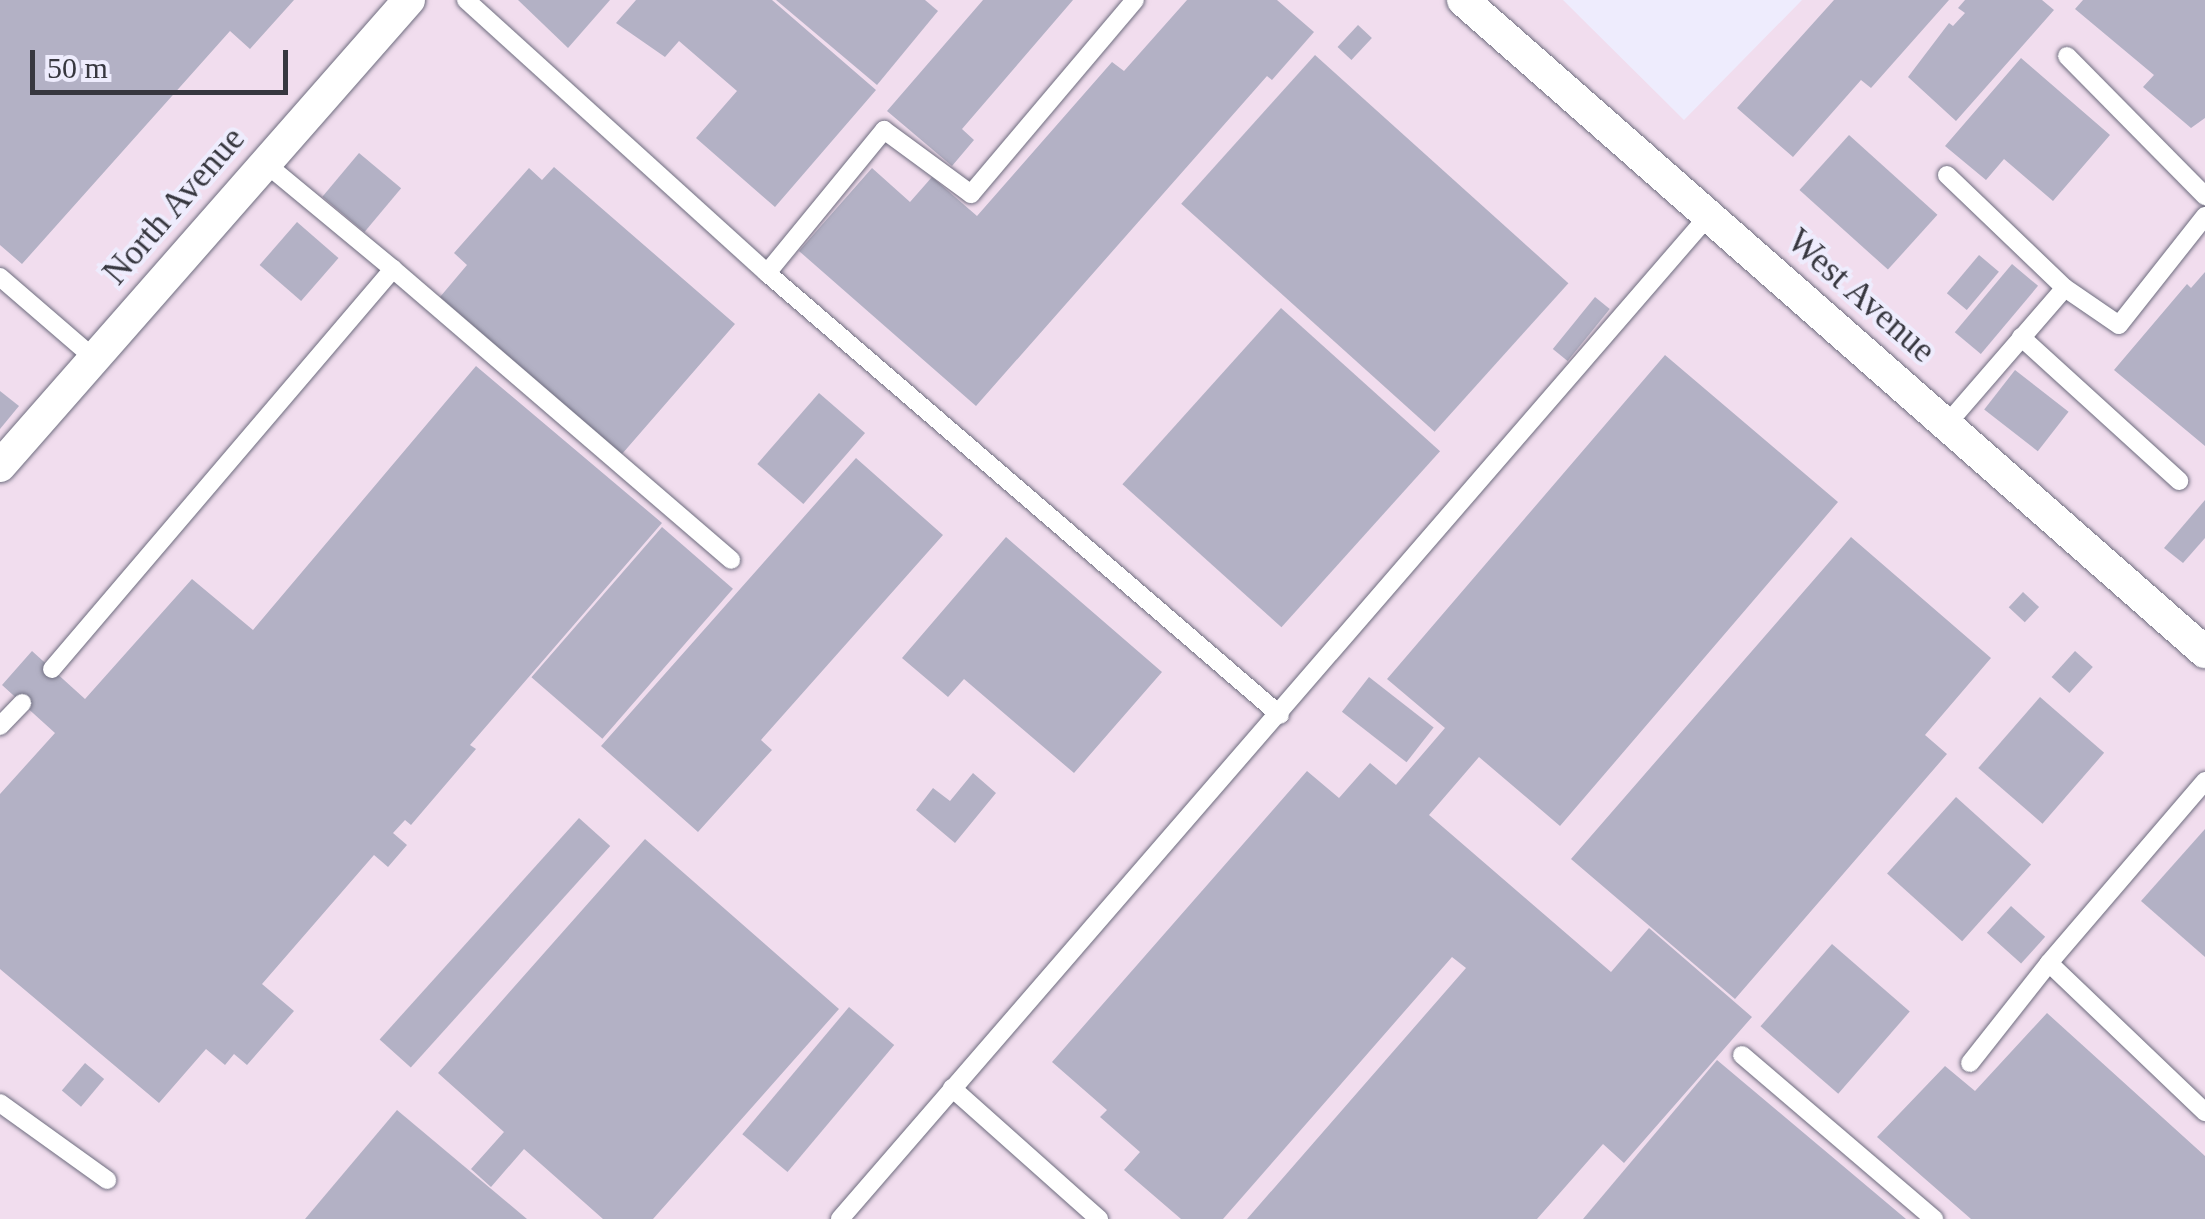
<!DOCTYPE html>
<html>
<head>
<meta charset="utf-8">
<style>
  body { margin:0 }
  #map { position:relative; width:2205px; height:1219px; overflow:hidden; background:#eeecfd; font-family:Georgia,serif }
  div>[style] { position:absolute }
  .industrial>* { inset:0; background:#f1ddee }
  .building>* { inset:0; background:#b3b1c5; transform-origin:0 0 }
  .roads { filter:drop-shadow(0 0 2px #6e6d7f) drop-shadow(0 0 2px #6e6d7f) }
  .lane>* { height:18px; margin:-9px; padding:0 9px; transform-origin:9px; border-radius:9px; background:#fff }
  .street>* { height:32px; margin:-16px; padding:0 16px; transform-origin:16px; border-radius:16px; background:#fff }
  span { translate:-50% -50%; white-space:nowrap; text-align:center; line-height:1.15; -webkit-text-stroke:8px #eeecfd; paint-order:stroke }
  .street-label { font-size:35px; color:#37373f }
  .scale { position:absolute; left:30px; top:50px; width:258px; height:45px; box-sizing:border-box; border:5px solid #37373f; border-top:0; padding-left:12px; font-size:30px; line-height:35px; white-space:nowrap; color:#37373f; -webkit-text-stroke:8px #eeecfd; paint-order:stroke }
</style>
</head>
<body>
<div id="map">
  <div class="industrial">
    <div style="clip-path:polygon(0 0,1563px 0,1684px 120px,1802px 0,2205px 0,2205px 1219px,0 1219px)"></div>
  </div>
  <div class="building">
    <div style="clip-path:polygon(0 0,294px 0,250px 49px,230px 31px,22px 264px,0 245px)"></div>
    <div style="clip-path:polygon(518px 0,610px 0,568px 48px)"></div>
    <div style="clip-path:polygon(636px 0,772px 0,876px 90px,775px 207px,696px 138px,737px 91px,679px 41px,665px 57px,616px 23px)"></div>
    <div style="clip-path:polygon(776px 0,925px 0,938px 11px,877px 85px)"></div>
    <div style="clip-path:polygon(983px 0,1073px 0,962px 129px,974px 140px,952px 166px,887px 111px)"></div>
    <div style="clip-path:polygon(1187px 0,1277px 0,1314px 32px,1272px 80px,1267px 76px,976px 406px,799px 251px,872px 168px,910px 202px,932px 177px,977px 216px,1112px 62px,1124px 71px)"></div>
    <div style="clip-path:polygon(1834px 0,1949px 0,1871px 88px,1861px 80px,1793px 157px,1737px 108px)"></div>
    <div style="clip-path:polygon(1965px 0,2042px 0,2054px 10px,1956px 121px,1908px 77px,1949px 23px,1953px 26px,1965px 13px,1958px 8px)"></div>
    <div style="clip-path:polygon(2083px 0,2205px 0,2205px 118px,2191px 128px,2143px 87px,2154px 75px,2075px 9px)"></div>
    <div style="left:1358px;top:25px;width:19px;height:30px;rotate:43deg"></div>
    <div style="left:1315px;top:55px;width:341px;height:200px;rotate:42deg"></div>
    <div style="clip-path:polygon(2021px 58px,2110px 135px,2053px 201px,2004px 159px,1986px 180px,1945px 146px)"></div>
    <div style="left:1849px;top:135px;width:119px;height:74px;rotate:42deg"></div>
    <div style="left:359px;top:153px;width:55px;height:57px;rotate:40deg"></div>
    <div style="clip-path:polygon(554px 167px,735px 324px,622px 454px,440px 297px,467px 265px,454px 253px,529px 168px,542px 180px)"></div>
    <div style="left:297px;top:222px;width:55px;height:57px;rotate:41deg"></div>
    <div style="left:1979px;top:255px;width:26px;height:50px;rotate:40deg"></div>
    <div style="left:2012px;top:264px;width:34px;height:89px;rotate:40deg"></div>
    <div style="clip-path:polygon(2205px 272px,2205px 446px,2114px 370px,2187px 284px,2191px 288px)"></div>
    <div style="left:1595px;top:297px;width:19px;height:67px;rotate:39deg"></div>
    <div style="left:1281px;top:308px;width:214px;height:237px;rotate:42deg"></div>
    <div style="clip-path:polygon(1665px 355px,1838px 502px,1560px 826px,1479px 757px,1429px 815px,1611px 972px,1649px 928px,1752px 1017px,1624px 1163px,1603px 1144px,1537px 1219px,1247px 1219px,1466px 968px,1452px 957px,1223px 1219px,1181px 1219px,1124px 1170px,1140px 1152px,1100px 1117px,1107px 1110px,1052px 1062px,1307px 771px,1339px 798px,1370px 763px,1396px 785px,1445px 728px,1387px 679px)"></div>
    <div style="clip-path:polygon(476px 366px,662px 523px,470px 745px,476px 749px,411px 825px,405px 820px,393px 833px,407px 845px,388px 867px,374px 855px,262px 984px,294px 1011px,247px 1065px,234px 1054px,225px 1065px,206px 1049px,159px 1103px,0 969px,0 794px,55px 733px,2px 685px,32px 651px,85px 699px,192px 579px,253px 630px)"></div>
    <div style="left:2015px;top:370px;width:68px;height:50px;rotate:38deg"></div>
    <div style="clip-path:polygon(0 391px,19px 406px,0 429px)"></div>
    <div style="left:819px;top:393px;width:61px;height:94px;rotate:41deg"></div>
    <div style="clip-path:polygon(856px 458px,943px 535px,761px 740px,772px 750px,698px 832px,601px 746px)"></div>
    <div style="clip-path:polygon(2205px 500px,2205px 538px,2183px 563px,2164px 548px)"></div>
    <div style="left:662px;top:527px;width:94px;height:199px;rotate:41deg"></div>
    <div style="clip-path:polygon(1006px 537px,1162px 672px,1074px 773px,964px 679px,948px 697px,902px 658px)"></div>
    <div style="clip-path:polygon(1851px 537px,1991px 658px,1925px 735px,1947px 754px,1735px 999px,1571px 859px)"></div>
    <div style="left:2023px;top:592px;width:22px;height:21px;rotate:43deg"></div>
    <div style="left:2075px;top:651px;width:24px;height:35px;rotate:42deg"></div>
    <div style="left:1369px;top:677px;width:82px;height:44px;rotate:38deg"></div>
    <div style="left:2040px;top:697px;width:85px;height:94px;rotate:41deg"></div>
    <div style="clip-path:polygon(973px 773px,996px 793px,955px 843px,916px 810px,933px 788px,950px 801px)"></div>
    <div style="left:1956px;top:797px;width:101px;height:103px;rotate:42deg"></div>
    <div style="left:579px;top:818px;width:42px;height:298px;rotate:42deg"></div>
    <div style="clip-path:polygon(2205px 829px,2205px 957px,2141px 901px)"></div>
    <div style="clip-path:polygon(645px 839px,839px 1009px,653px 1219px,603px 1219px,524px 1149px,491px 1187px,471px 1169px,504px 1132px,438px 1073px)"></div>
    <div style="left:2011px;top:906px;width:46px;height:36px;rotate:42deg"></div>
    <div style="left:1832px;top:944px;width:103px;height:109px;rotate:41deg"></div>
    <div style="left:849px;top:1007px;width:59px;height:166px;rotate:40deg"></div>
    <div style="clip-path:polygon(2047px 1013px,2205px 1156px,2205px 1219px,1971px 1219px,1877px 1137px,1945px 1066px,1975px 1091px)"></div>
    <div style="clip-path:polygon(1717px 1060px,1906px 1219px,1583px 1219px)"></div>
    <div style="left:85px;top:1063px;width:25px;height:36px;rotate:40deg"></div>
    <div style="clip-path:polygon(397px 1110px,527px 1219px,305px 1219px)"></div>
  </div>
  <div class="roads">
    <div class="lane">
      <div style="left:466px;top:0;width:406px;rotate:42.2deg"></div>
      <div style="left:767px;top:273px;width:677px;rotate:40.75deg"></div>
      <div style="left:2067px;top:56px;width:197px;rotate:45.4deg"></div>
      <div style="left:1947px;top:175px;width:163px;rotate:43.8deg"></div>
      <div style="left:2065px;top:288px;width:65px;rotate:34.4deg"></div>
      <div style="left:2119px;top:325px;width:139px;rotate:-51.7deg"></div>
      <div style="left:393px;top:269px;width:446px;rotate:40.7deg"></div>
      <div style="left:767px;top:273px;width:185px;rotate:-50.7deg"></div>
      <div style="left:884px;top:130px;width:108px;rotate:36.3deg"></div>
      <div style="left:971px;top:194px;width:254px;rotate:-49.8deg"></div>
      <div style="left:0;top:277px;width:124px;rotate:40.8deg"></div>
      <div style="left:2021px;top:337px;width:214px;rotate:42.3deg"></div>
      <div style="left:1947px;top:424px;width:180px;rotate:-49.1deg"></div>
      <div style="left:52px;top:669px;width:526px;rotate:-49.55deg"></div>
      <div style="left:393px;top:269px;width:166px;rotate:-140.4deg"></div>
      <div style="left:0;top:726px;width:32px;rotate:-46deg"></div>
      <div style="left:2205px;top:781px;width:240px;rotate:130.6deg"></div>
      <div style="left:2049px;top:963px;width:216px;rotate:43.7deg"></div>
      <div style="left:1742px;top:1055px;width:253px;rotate:40.5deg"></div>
      <div style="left:1970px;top:1063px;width:127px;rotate:-51.7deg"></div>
      <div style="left:952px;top:1088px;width:197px;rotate:41.7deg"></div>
      <div style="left:0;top:1103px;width:132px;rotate:35.7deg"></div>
      <div style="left:840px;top:1219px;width:1328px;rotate:-49.12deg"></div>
    </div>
    <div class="street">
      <div style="left:1463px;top:0;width:988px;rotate:41.31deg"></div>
      <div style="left:0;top:466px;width:620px;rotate:-48.73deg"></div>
    </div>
  </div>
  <div class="street-label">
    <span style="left:174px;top:206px;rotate:-49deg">North Avenue</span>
    <span style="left:1861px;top:296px;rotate:41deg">West Avenue</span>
  </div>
  <div class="scale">50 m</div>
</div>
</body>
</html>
